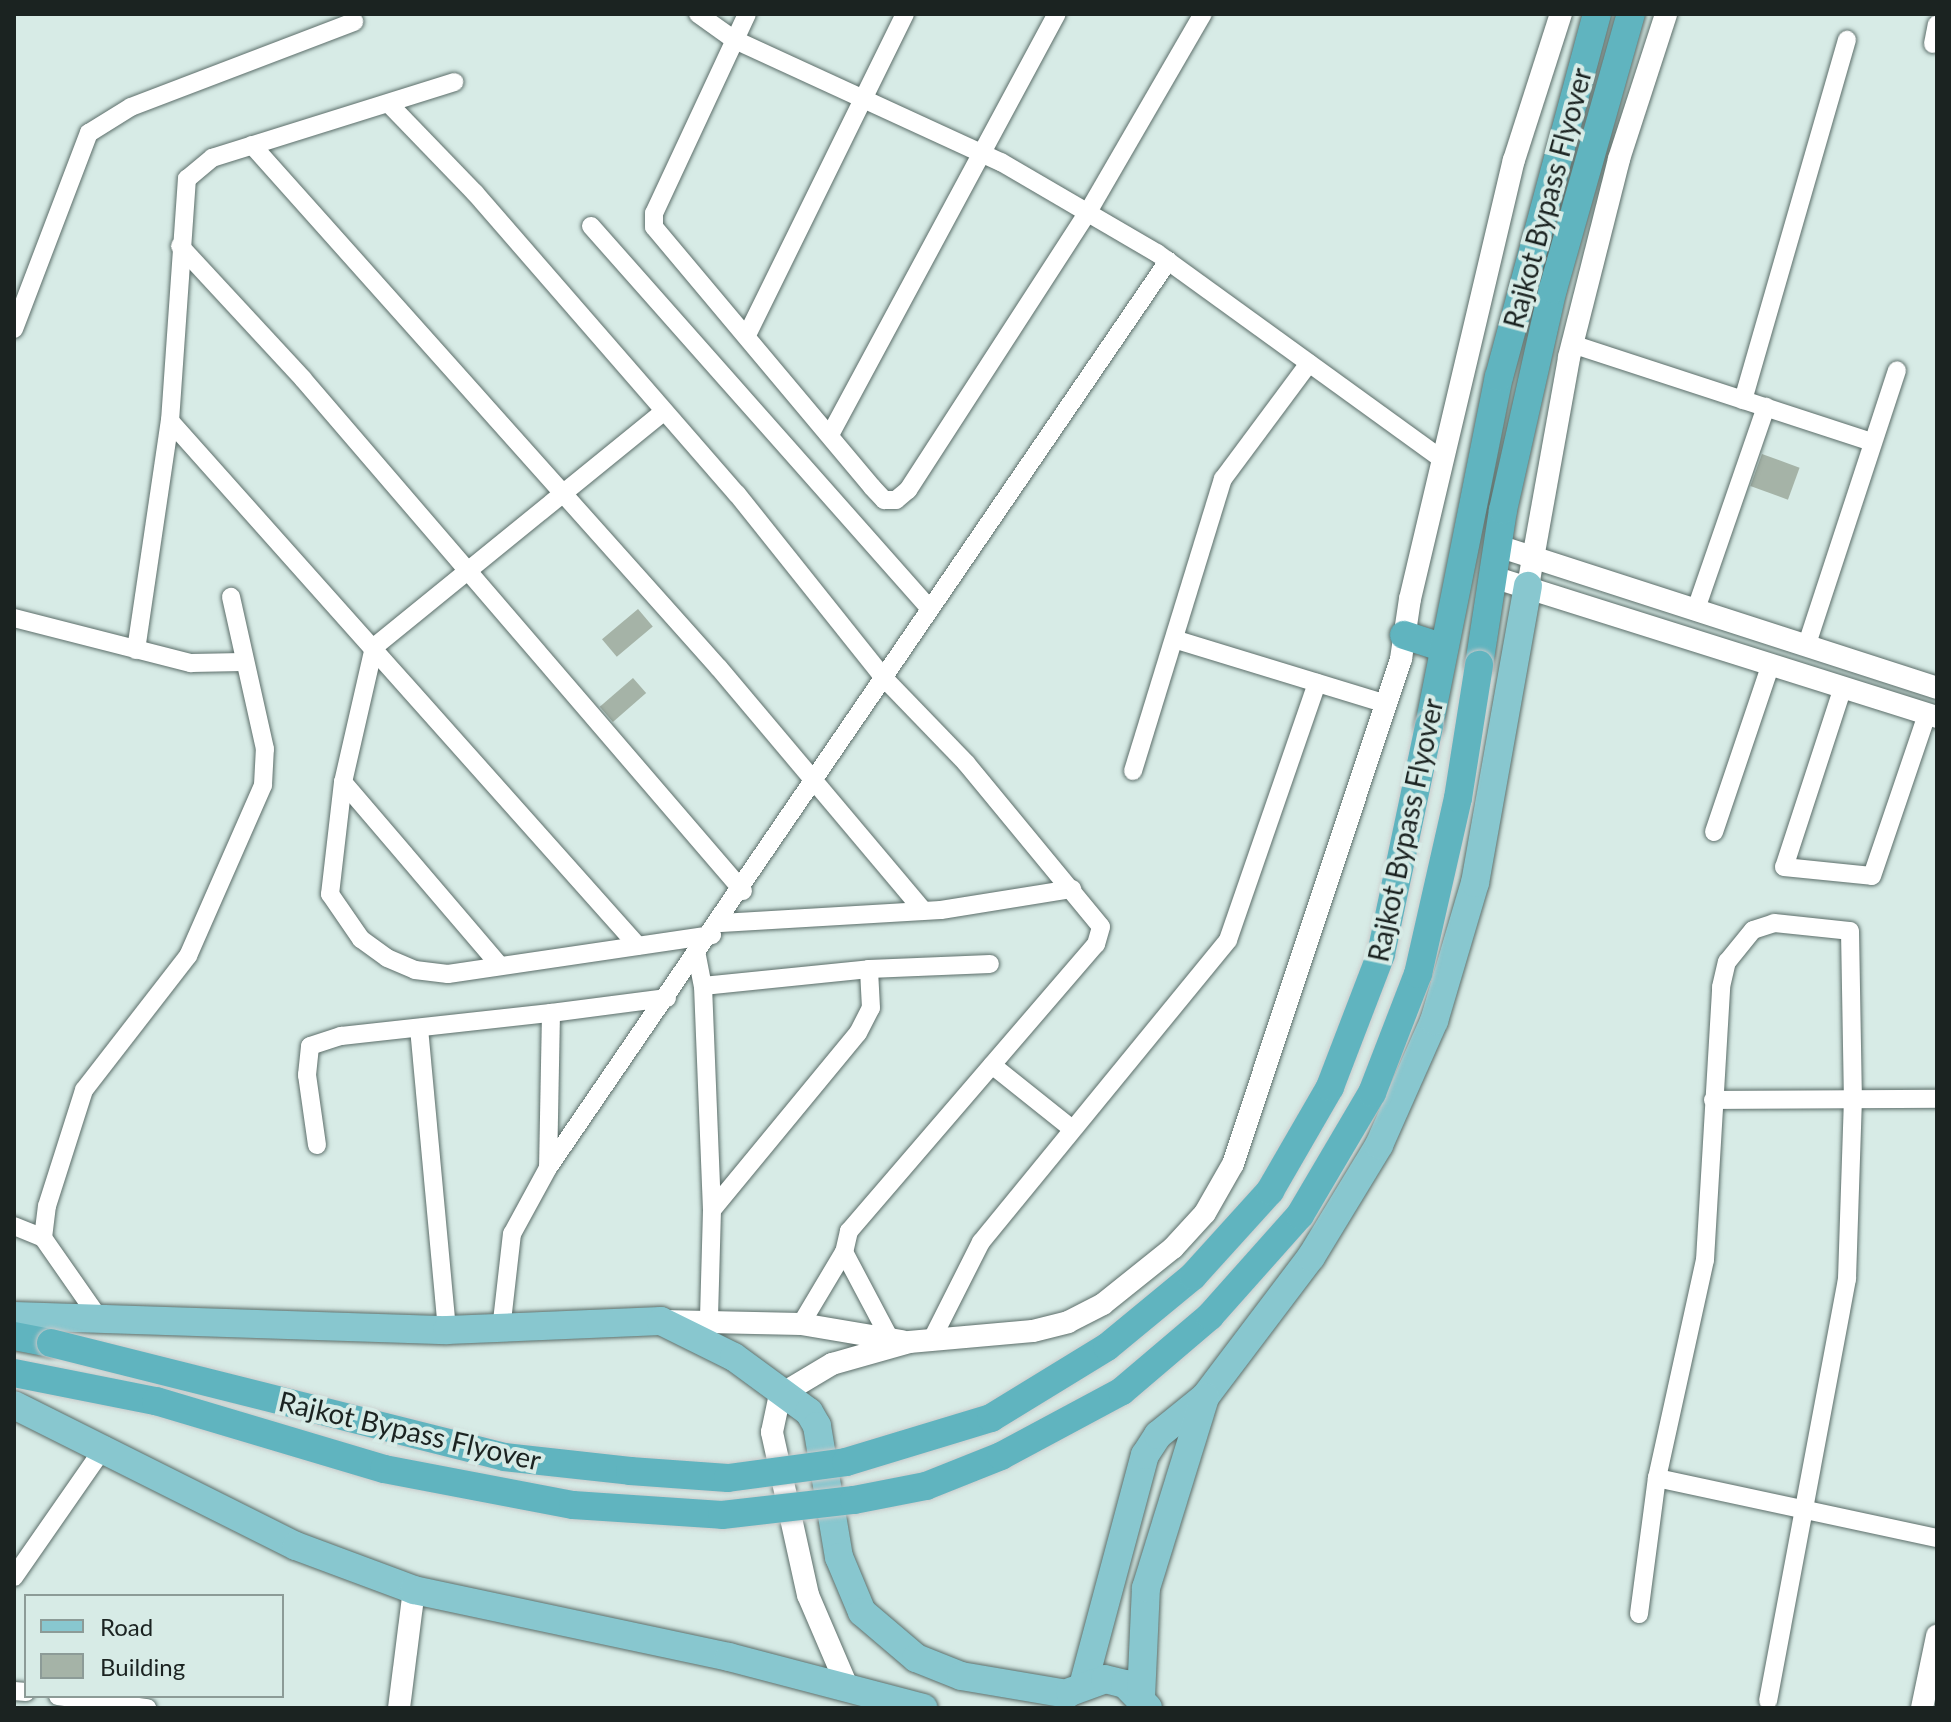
<!DOCTYPE html>
<html>
<head>
<meta charset="utf-8">
<style>
  body { margin:0 }
  #map { position:relative; width:1951px; height:1722px; overflow:hidden; background:#d7ebe6; font-family:Lato,sans-serif }
  div>[style] { position:absolute }
  .building>* { inset:0; background:#a5b3a7; transform-origin:0 0 }
  .roads { filter:drop-shadow(0 0 2px #5c6e6a) drop-shadow(0 0 2px #5c6e6a) }
  .minor>* { height:18px; margin:-9px; padding:0 9px; transform-origin:9px; border-radius:9px; background:#fff }
  .tertiary>* { height:22px; margin:-11px; padding:0 11px; transform-origin:11px; border-radius:11px; background:#fff }
  .primary>* { height:28px; margin:-14px; padding:0 14px; transform-origin:14px; border-radius:14px; background:#88c7cf }
  .trunk>* { height:28px; margin:-14px; padding:0 14px; transform-origin:14px; border-radius:14px; background:#60b4bf }
  .bridges { filter:drop-shadow(0 0 2px #c8caca) drop-shadow(0 0 2px #c8caca) }
  .trunk-bridge>* { height:28px; margin:-14px; padding:0 14px; transform-origin:14px; border-radius:14px; background:#60b4bf }
  span { translate:-50% -50%; white-space:nowrap; text-align:center; line-height:1.15; -webkit-text-stroke:8px #d7ebe6; paint-order:stroke }
  .street-label { font-size:28px; color:#1b2321 }
  .frame { position:absolute; inset:0; border:16px solid #1b2321; pointer-events:none }
  .legend { position:absolute; left:24px; top:1594px; width:260px; height:104px; box-sizing:border-box; background:#d7ebe6; border:2px solid #8c9b97; margin:0; padding:10px 14px; list-style:none; font-size:24px; color:#1b2321 }
  .legend li { display:flex; align-items:center; gap:16px; height:40px }
  .legend b { width:40px; border:2px solid #8c9b97 }
</style>
</head>
<body>
<div id="map">
  <div class="building">
    <div style="left:1762px;top:454px;width:40px;height:34px;rotate:20deg"></div>
    <div style="left:638px;top:609px;width:23px;height:47px;rotate:50deg"></div>
    <div style="left:633px;top:678px;width:20px;height:44px;rotate:49deg"></div>
  </div>
  <div class="roads">
    <div class="minor">
      <div style="left:698px;top:14px;width:43px;rotate:35.5deg"></div>
      <div style="left:733px;top:39px;width:295px;rotate:24.7deg"></div>
      <div style="left:1001px;top:162px;width:181px;rotate:30.3deg"></div>
      <div style="left:1157px;top:253px;width:353px;rotate:35.9deg"></div>
      <div style="left:747px;top:14px;width:220px;rotate:115deg"></div>
      <div style="left:654px;top:213px;width:14px;rotate:90deg"></div>
      <div style="left:654px;top:227px;width:339px;rotate:50deg"></div>
      <div style="left:872px;top:487px;width:18px;rotate:47deg"></div>
      <div style="left:884px;top:500px;width:12px"></div>
      <div style="left:896px;top:500px;width:16px;rotate:-40deg"></div>
      <div style="left:908px;top:490px;width:331px;rotate:-57.1deg"></div>
      <div style="left:1088px;top:212px;width:229px;rotate:-59.9deg"></div>
      <div style="left:1933px;top:44px;width:20px;rotate:-79deg"></div>
      <div style="left:391px;top:106px;width:121px;rotate:46deg"></div>
      <div style="left:475px;top:193px;width:399px;rotate:49deg"></div>
      <div style="left:737px;top:494px;width:234px;rotate:51.4deg"></div>
      <div style="left:883px;top:677px;width:120px;rotate:46deg"></div>
      <div style="left:966px;top:763px;width:212px;rotate:50.5deg"></div>
      <div style="left:1101px;top:927px;width:18px;rotate:106deg"></div>
      <div style="left:1096px;top:944px;width:379px;rotate:130.7deg"></div>
      <div style="left:849px;top:1231px;width:22px;rotate:103deg"></div>
      <div style="left:844px;top:1252px;width:98px;rotate:62.1deg"></div>
      <div style="left:252px;top:145px;width:701px;rotate:48.24deg"></div>
      <div style="left:719px;top:668px;width:317px;rotate:49.9deg"></div>
      <div style="left:591px;top:226px;width:511px;rotate:48.49deg"></div>
      <div style="left:180px;top:246px;width:181px;rotate:47.2deg"></div>
      <div style="left:303px;top:379px;width:675px;rotate:49.33deg"></div>
      <div style="left:14px;top:329px;width:210px;rotate:-69.1deg"></div>
      <div style="left:89px;top:133px;width:49px;rotate:-31.8deg"></div>
      <div style="left:131px;top:107px;width:239px;rotate:-20.9deg"></div>
      <div style="left:748px;top:333px;width:356px;rotate:-63.8deg"></div>
      <div style="left:1572px;top:344px;width:316px;rotate:18.1deg"></div>
      <div style="left:1743px;top:400px;width:375px;rotate:-73.9deg"></div>
      <div style="left:662px;top:413px;width:371px;rotate:140.9deg"></div>
      <div style="left:374px;top:647px;width:139px;rotate:102.9deg"></div>
      <div style="left:343px;top:782px;width:113px;rotate:96.6deg"></div>
      <div style="left:330px;top:894px;width:55px;rotate:55.4deg"></div>
      <div style="left:361px;top:939px;width:32px;rotate:36deg"></div>
      <div style="left:387px;top:958px;width:30px;rotate:23deg"></div>
      <div style="left:415px;top:970px;width:33px;rotate:7deg"></div>
      <div style="left:448px;top:974px;width:267px;rotate:-8.4deg"></div>
      <div style="left:170px;top:421px;width:703px;rotate:48.29deg"></div>
      <div style="left:831px;top:433px;width:476px;rotate:-61.7deg"></div>
      <div style="left:1696px;top:609px;width:214px;rotate:-70.9deg"></div>
      <div style="left:14px;top:618px;width:183px;rotate:14.3deg"></div>
      <div style="left:191px;top:663px;width:52px;rotate:-1.1deg"></div>
      <div style="left:1177px;top:640px;width:219px;rotate:17deg"></div>
      <div style="left:1807px;top:644px;width:288px;rotate:-71.8deg"></div>
      <div style="left:136px;top:650px;width:232px;rotate:-81.6deg"></div>
      <div style="left:170px;top:421px;width:243px;rotate:-86deg"></div>
      <div style="left:187px;top:179px;width:33px;rotate:-40deg"></div>
      <div style="left:212px;top:158px;width:254px;rotate:-17.4deg"></div>
      <div style="left:1843px;top:687px;width:189px;rotate:108.1deg"></div>
      <div style="left:1784px;top:867px;width:88px;rotate:5.8deg"></div>
      <div style="left:1872px;top:876px;width:171px;rotate:-71.2deg"></div>
      <div style="left:1133px;top:771px;width:306px;rotate:-72.9deg"></div>
      <div style="left:1223px;top:479px;width:144px;rotate:-53.4deg"></div>
      <div style="left:343px;top:782px;width:242px;rotate:49.5deg"></div>
      <div style="left:1714px;top:832px;width:177px;rotate:-71.3deg"></div>
      <div style="left:721px;top:923px;width:220px;rotate:-3.4deg"></div>
      <div style="left:941px;top:910px;width:133px;rotate:-9.1deg"></div>
      <div style="left:697px;top:956px;width:31px;rotate:79deg"></div>
      <div style="left:703px;top:986px;width:224px;rotate:87.7deg"></div>
      <div style="left:712px;top:1210px;width:110px;rotate:91.6deg"></div>
      <div style="left:703px;top:986px;width:167px;rotate:-5.8deg"></div>
      <div style="left:869px;top:969px;width:121px;rotate:-2.4deg"></div>
      <div style="left:551px;top:1013px;width:117px;rotate:-7.4deg"></div>
      <div style="left:419px;top:1028px;width:303px;rotate:84.7deg"></div>
      <div style="left:992px;top:1065px;width:101px;rotate:38.6deg"></div>
      <div style="left:1713px;top:1100px;width:224px;rotate:-0.3deg"></div>
      <div style="left:317px;top:1145px;width:71px;rotate:-98.1deg"></div>
      <div style="left:307px;top:1075px;width:29px;rotate:-84deg"></div>
      <div style="left:310px;top:1046px;width:33px;rotate:-18deg"></div>
      <div style="left:341px;top:1036px;width:211px;rotate:-6.3deg"></div>
      <div style="left:551px;top:1013px;width:155px;rotate:91.1deg"></div>
      <div style="left:712px;top:1210px;width:229px;rotate:-50.5deg"></div>
      <div style="left:858px;top:1033px;width:28px;rotate:-63deg"></div>
      <div style="left:871px;top:1008px;width:39px;rotate:-93deg"></div>
      <div style="left:14px;top:1226px;width:31px;rotate:22deg"></div>
      <div style="left:101px;top:1321px;width:101px;rotate:-124.9deg"></div>
      <div style="left:43px;top:1238px;width:32px;rotate:-83deg"></div>
      <div style="left:47px;top:1206px;width:122px;rotate:-72.3deg"></div>
      <div style="left:84px;top:1090px;width:170px;rotate:-52.2deg"></div>
      <div style="left:188px;top:956px;width:187px;rotate:-66.3deg"></div>
      <div style="left:263px;top:785px;width:36px;rotate:-87deg"></div>
      <div style="left:265px;top:749px;width:156px;rotate:-102.6deg"></div>
      <div style="left:801px;top:1324px;width:84px;rotate:-59.2deg"></div>
      <div style="left:501px;top:1330px;width:97px;rotate:-83.5deg"></div>
      <div style="left:512px;top:1234px;width:75px;rotate:-61.4deg"></div>
      <div style="left:548px;top:1168px;width:1099px;rotate:-55.64deg"></div>
      <div style="left:931px;top:1341px;width:111px;rotate:-63.2deg"></div>
      <div style="left:981px;top:1242px;width:390px;rotate:-50.7deg"></div>
      <div style="left:1228px;top:940px;width:272px;rotate:-70.9deg"></div>
      <div style="left:1657px;top:1478px;width:286px;rotate:12.1deg"></div>
      <div style="left:14px;top:1577px;width:160px;rotate:-55.2deg"></div>
      <div style="left:1639px;top:1614px;width:137px;rotate:-82.5deg"></div>
      <div style="left:1657px;top:1478px;width:223px;rotate:-77.6deg"></div>
      <div style="left:1705px;top:1260px;width:273px;rotate:-86.6deg"></div>
      <div style="left:1721px;top:987px;width:26px;rotate:-77deg"></div>
      <div style="left:1727px;top:962px;width:41px;rotate:-50.9deg"></div>
      <div style="left:1753px;top:930px;width:22px;rotate:-18deg"></div>
      <div style="left:1774px;top:923px;width:76px;rotate:6deg"></div>
      <div style="left:1850px;top:931px;width:167px;rotate:89deg"></div>
      <div style="left:1853px;top:1098px;width:181px;rotate:91.9deg"></div>
      <div style="left:1847px;top:1279px;width:429px;rotate:100.6deg"></div>
      <div style="left:14px;top:1691px;width:12px;rotate:5deg"></div>
      <div style="left:58px;top:1696px;width:90px;rotate:7.7deg"></div>
    </div>
    <div class="tertiary">
      <div style="left:1498px;top:546px;width:461px;rotate:17.9deg"></div>
      <div style="left:1493px;top:577px;width:466px;rotate:17.5deg"></div>
      <div style="left:1528px;top:586px;width:233px;rotate:-79.8deg"></div>
      <div style="left:1569px;top:357px;width:204px;rotate:-75.8deg"></div>
      <div style="left:1619px;top:159px;width:152px;rotate:-72deg"></div>
      <div style="left:662px;top:1321px;width:139px;rotate:1.2deg"></div>
      <div style="left:801px;top:1324px;width:102px;rotate:9.6deg"></div>
      <div style="left:847px;top:1686px;width:99px;rotate:-113.2deg"></div>
      <div style="left:808px;top:1595px;width:167px;rotate:-102.5deg"></div>
      <div style="left:772px;top:1432px;width:38px;rotate:-78deg"></div>
      <div style="left:780px;top:1395px;width:61px;rotate:-30.8deg"></div>
      <div style="left:832px;top:1364px;width:80px;rotate:-15.9deg"></div>
      <div style="left:909px;top:1342px;width:124px;rotate:-5.1deg"></div>
      <div style="left:1033px;top:1331px;width:36px;rotate:-14deg"></div>
      <div style="left:1068px;top:1322px;width:39px;rotate:-27deg"></div>
      <div style="left:1103px;top:1304px;width:90px;rotate:-38.7deg"></div>
      <div style="left:1173px;top:1248px;width:47px;rotate:-47.6deg"></div>
      <div style="left:1205px;top:1213px;width:56px;rotate:-60.3deg"></div>
      <div style="left:1233px;top:1164px;width:532px;rotate:-71.6deg"></div>
      <div style="left:1401px;top:659px;width:61px;rotate:-81.5deg"></div>
      <div style="left:1410px;top:599px;width:451px;rotate:-76.7deg"></div>
      <div style="left:1514px;top:160px;width:153px;rotate:-72.2deg"></div>
      <div style="left:399px;top:1708px;width:119px;rotate:-82.8deg"></div>
      <div style="left:1922px;top:1708px;width:74px;rotate:-78.2deg"></div>
    </div>
    <div class="primary">
      <div style="left:14px;top:1316px;width:433px;rotate:1.9deg"></div>
      <div style="left:447px;top:1330px;width:214px;rotate:-2.4deg"></div>
      <div style="left:661px;top:1321px;width:81px;rotate:26.3deg"></div>
      <div style="left:734px;top:1357px;width:93px;rotate:36.3deg"></div>
      <div style="left:809px;top:1412px;width:16px;rotate:60deg"></div>
      <div style="left:817px;top:1426px;width:133px;rotate:80.5deg"></div>
      <div style="left:839px;top:1557px;width:60px;rotate:67.3deg"></div>
      <div style="left:862px;top:1612px;width:71px;rotate:40.4deg"></div>
      <div style="left:916px;top:1658px;width:48px;rotate:21.8deg"></div>
      <div style="left:961px;top:1676px;width:108px;rotate:9.6deg"></div>
      <div style="left:14px;top:1405px;width:315px;rotate:26.6deg"></div>
      <div style="left:296px;top:1546px;width:126px;rotate:20.4deg"></div>
      <div style="left:414px;top:1590px;width:322px;rotate:12deg"></div>
      <div style="left:729px;top:1657px;width:201px;rotate:14.7deg"></div>
      <div style="left:1084px;top:1682px;width:235px;rotate:-75deg"></div>
      <div style="left:1145px;top:1455px;width:24px;rotate:-57deg"></div>
      <div style="left:1158px;top:1435px;width:60px;rotate:-39deg"></div>
      <div style="left:1205px;top:1397px;width:176px;rotate:-52.9deg"></div>
      <div style="left:1311px;top:1257px;width:131px;rotate:-58.7deg"></div>
      <div style="left:1379px;top:1145px;width:136px;rotate:-66.1deg"></div>
      <div style="left:1434px;top:1021px;width:144px;rotate:-73.5deg"></div>
      <div style="left:1475px;top:883px;width:302px;rotate:-79.9deg"></div>
      <div style="left:1070px;top:1692px;width:37px;rotate:-20deg"></div>
      <div style="left:1105px;top:1679px;width:21px;rotate:14deg"></div>
      <div style="left:1125px;top:1684px;width:33px;rotate:46deg"></div>
      <div style="left:1141px;top:1697px;width:109px;rotate:-87.4deg"></div>
      <div style="left:1146px;top:1588px;width:200px;rotate:-72.8deg"></div>
    </div>
    <div class="trunk">
      <div style="left:1404px;top:635px;width:42px;rotate:18deg"></div>
      <div style="left:1479px;top:665px;width:157px;rotate:-81.2deg"></div>
      <div style="left:1503px;top:510px;width:227px;rotate:-77.3deg"></div>
      <div style="left:1553px;top:289px;width:286px;rotate:-74.2deg"></div>
      <div style="left:1429px;top:726px;width:356px;rotate:-78.7deg"></div>
      <div style="left:1499px;top:377px;width:376px;rotate:-74.9deg"></div>
      <div style="left:14px;top:1336px;width:38px;rotate:11deg"></div>
    </div>
  </div>
  <div class="bridges">
    <div class="trunk-bridge">
      <div style="left:51px;top:1343px;width:467px;rotate:14.1deg"></div>
      <div style="left:504px;top:1457px;width:127px;rotate:6.3deg"></div>
      <div style="left:630px;top:1471px;width:98px;rotate:4.1deg"></div>
      <div style="left:728px;top:1478px;width:119px;rotate:-7.7deg"></div>
      <div style="left:846px;top:1462px;width:152px;rotate:-16.9deg"></div>
      <div style="left:991px;top:1418px;width:136px;rotate:-31.5deg"></div>
      <div style="left:1107px;top:1347px;width:112px;rotate:-39.5deg"></div>
      <div style="left:1193px;top:1276px;width:115px;rotate:-47.8deg"></div>
      <div style="left:1270px;top:1191px;width:120px;rotate:-60deg"></div>
      <div style="left:1330px;top:1087px;width:142px;rotate:-69deg"></div>
      <div style="left:1381px;top:954px;width:233px;rotate:-78.1deg"></div>
      <div style="left:14px;top:1373px;width:145px;rotate:11.2deg"></div>
      <div style="left:156px;top:1401px;width:238px;rotate:16.6deg"></div>
      <div style="left:384px;top:1469px;width:192px;rotate:10.8deg"></div>
      <div style="left:573px;top:1505px;width:149px;rotate:3.8deg"></div>
      <div style="left:722px;top:1515px;width:133px;rotate:-6.5deg"></div>
      <div style="left:854px;top:1500px;width:73px;rotate:-11deg"></div>
      <div style="left:926px;top:1486px;width:81px;rotate:-21.8deg"></div>
      <div style="left:1001px;top:1456px;width:137px;rotate:-28.2deg"></div>
      <div style="left:1122px;top:1391px;width:116px;rotate:-40.4deg"></div>
      <div style="left:1210px;top:1316px;width:135px;rotate:-48.3deg"></div>
      <div style="left:1300px;top:1215px;width:142px;rotate:-59.5deg"></div>
      <div style="left:1372px;top:1093px;width:128px;rotate:-68.9deg"></div>
      <div style="left:1418px;top:974px;width:180px;rotate:-77.2deg"></div>
      <div style="left:1458px;top:798px;width:135px;rotate:-81deg"></div>
    </div>
  </div>
  <div class="street-label">
    <span style="left:1547px;top:198px;rotate:-75deg">Rajkot Bypass Flyover</span>
    <span style="left:1405px;top:830px;rotate:-78deg">Rajkot Bypass Flyover</span>
    <span style="left:410px;top:1430px;rotate:13deg">Rajkot Bypass Flyover</span>
  </div>
  <div class="frame"></div>
  <ul class="legend">
  <li><b style="height:10px;background:#88c7cf"></b>Road</li>
  <li><b style="height:22px;background:#a5b3a7"></b>Building</li>
  </ul>
</div>
</body>
</html>
